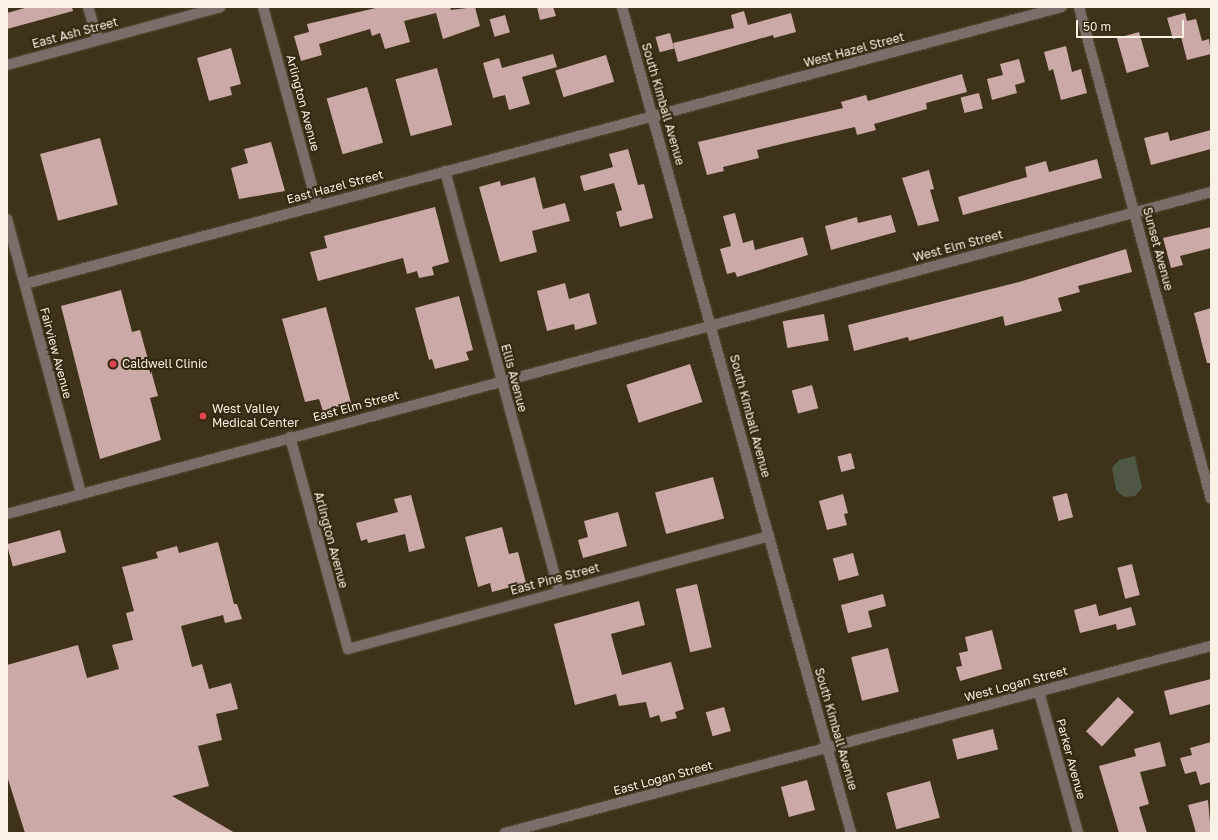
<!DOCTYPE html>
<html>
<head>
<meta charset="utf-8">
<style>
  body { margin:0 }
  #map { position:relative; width:1218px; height:840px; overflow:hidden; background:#3e321a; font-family:"Golos Text",sans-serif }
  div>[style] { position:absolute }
  .green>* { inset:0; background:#4d5743 }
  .building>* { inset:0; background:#cba9a6; transform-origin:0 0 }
  .roads { filter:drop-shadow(0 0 1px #5c513a) drop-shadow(0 0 1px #5c513a) }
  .minor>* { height:10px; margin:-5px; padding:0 5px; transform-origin:5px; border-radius:5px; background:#7c6d6b }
  .tertiary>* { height:10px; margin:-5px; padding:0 5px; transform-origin:5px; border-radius:5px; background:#7c6d6b }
  .dots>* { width:11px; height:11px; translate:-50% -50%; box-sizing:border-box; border:2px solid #332810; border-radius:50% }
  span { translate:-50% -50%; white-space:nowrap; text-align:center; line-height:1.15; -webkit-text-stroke:4px #332810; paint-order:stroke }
  .street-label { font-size:12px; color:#f9f1e3 }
  .poi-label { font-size:12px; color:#f9f1e3 }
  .left { translate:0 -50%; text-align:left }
  .frame { position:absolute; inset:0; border:8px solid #f9f1e3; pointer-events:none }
  .scale { position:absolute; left:1076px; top:20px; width:108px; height:18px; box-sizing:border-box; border:2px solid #f9f1e3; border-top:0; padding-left:5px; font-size:12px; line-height:14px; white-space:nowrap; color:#f9f1e3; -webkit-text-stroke:3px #332810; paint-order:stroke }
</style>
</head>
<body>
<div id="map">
  <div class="green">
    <div style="clip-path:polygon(1135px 456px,1142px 488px,1135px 496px,1124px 497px,1116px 490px,1112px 468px,1119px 460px)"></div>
  </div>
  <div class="building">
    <div style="clip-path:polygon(28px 7px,72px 7px,73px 11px,7px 29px,7px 13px)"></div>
    <div style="clip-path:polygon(380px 7px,450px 7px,451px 10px,475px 7px,480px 26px,443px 39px,436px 13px,404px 21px,410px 42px,385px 49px,380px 33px,372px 36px,370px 29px,319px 44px,322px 55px,301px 61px,294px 36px,309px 32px,307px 24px)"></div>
    <div style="clip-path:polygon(537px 7px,553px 7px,556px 16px,540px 20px)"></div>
    <div style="clip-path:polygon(744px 11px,748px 25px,791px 13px,796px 32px,774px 38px,773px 35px,678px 62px,673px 43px,734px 28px,731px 15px)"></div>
    <div style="clip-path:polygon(1185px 13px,1187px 21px,1196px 19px,1202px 41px,1209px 39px,1211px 54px,1187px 60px,1181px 37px,1173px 39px,1167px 18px)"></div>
    <div style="left:505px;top:15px;width:18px;height:16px;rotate:74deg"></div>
    <div style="left:1139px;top:32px;width:36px;height:23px;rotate:74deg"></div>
    <div style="left:670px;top:33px;width:16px;height:15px;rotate:75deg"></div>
    <div style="clip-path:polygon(1066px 46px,1072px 72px,1081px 69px,1087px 93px,1061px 100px,1053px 69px,1049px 71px,1044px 52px)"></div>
    <div style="clip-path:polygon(231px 48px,241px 84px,230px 87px,232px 95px,209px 101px,197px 58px)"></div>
    <div style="clip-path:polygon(553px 54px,557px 67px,522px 77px,530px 104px,509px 110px,505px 95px,493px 98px,483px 63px,499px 58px,502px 68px)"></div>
    <div style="left:606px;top:55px;width:28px;height:53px;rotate:73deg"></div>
    <div style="clip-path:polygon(1019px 59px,1025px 82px,1015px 85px,1017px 93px,992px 100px,987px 79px,1003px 75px,1000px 64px)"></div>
    <div style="left:437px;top:68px;width:59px;height:43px;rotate:75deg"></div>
    <div style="clip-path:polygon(962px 74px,967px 92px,926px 103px,927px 109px,874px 124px,876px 130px,857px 135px,855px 127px,794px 141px,757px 150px,759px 158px,723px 167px,724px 171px,707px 175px,698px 142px,843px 108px,841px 102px,866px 95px,868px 101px)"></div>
    <div style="left:367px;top:87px;width:58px;height:42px;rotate:74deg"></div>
    <div style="left:979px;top:93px;width:16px;height:19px;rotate:76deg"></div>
    <div style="clip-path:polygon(1211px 130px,1211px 149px,1151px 165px,1144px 138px,1168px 132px,1170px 141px)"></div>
    <div style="left:100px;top:138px;width:69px;height:62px;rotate:75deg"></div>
    <div style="clip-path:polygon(271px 142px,285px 191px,239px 199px,231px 168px,248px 163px,244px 149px)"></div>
    <div style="clip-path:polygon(628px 149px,638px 185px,644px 184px,653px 218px,620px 227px,616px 212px,622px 210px,614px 183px,584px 191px,580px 176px,613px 167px,609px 154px)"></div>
    <div style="clip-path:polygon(1097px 159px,1102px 178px,963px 215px,958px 197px,1027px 177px,1025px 167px,1046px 161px,1049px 172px)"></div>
    <div style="clip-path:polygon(929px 170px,934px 189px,930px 190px,939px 221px,918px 226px,902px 178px)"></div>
    <div style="clip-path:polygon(535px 177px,543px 209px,565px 203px,570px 221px,532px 231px,537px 252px,500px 262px,479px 187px,500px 181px,501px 186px)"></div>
    <div style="clip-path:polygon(435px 207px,449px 262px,432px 267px,434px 275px,419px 278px,417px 271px,407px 274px,403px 258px,318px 281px,310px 252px,327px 248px,324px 236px)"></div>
    <div style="clip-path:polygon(735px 213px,743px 243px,753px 240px,755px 250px,803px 237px,808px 255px,737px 277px,735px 272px,727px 274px,720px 249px,731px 246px,723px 216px)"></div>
    <div style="clip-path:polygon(891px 215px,896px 232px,831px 250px,825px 226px,857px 217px,858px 223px)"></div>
    <div style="clip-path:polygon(1211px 227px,1211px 248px,1180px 256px,1183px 265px,1171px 268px,1163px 238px)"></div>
    <div style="clip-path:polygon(1126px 249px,1132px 272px,1078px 286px,1080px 292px,1058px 298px,1062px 311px,1005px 326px,1003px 316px,909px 341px,908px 337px,854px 351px,848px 325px,1019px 282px)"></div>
    <div style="clip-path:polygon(565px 283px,569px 299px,589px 293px,597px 324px,575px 330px,574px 324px,547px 331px,537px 291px)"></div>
    <div style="clip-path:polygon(121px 290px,132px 332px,140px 330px,158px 396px,150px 398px,161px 440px,100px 459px,61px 306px)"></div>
    <div style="clip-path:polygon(459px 296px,473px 350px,466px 352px,469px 360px,435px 369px,432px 359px,429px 360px,415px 308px)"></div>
    <div style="clip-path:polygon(326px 307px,351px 403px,323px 411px,319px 399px,305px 402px,282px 319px)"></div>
    <div style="clip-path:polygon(1211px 308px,1211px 363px,1207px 363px,1194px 313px)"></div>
    <div style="left:824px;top:314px;width:27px;height:42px;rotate:80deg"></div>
    <div style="left:690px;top:364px;width:40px;height:67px;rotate:72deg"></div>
    <div style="left:812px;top:385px;width:24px;height:21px;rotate:75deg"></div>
    <div style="left:851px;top:453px;width:16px;height:14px;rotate:76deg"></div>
    <div style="left:713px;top:477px;width:43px;height:60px;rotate:75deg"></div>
    <div style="left:1067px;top:493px;width:25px;height:15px;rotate:76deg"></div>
    <div style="clip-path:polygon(843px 494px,848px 513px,844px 514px,847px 525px,827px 530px,819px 501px)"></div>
    <div style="clip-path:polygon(411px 495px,425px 548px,409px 552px,405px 534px,368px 543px,367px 539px,361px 541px,356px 523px,398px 512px,394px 499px)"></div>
    <div style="clip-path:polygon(618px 512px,627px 546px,583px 558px,578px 540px,588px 537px,584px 521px)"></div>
    <div style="clip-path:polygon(502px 527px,509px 554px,518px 552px,526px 583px,492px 592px,490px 583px,478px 587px,465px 537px)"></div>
    <div style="left:60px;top:530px;width:23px;height:55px;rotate:75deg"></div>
    <div style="clip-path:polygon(218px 542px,234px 604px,237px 604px,242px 619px,225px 623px,223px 615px,181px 626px,192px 667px,202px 664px,209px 689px,231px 683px,238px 709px,216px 714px,222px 740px,198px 746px,209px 786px,172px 796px,235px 833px,25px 833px,7px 776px,7px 665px,78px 645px,87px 678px,119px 669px,112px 645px,133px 640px,126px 613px,134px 611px,122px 567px,158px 558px,156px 552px,177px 546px,179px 553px)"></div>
    <div style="left:853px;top:553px;width:23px;height:21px;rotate:75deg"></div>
    <div style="left:1132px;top:564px;width:32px;height:15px;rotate:76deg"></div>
    <div style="left:697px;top:584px;width:65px;height:22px;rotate:77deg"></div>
    <div style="clip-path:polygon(883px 594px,886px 606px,868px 611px,872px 627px,848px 633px,841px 605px)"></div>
    <div style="clip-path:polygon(639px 601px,645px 625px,611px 634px,622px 675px,671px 662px,684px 709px,675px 712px,677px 718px,661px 722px,659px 715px,650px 718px,646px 702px,619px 706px,616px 694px,575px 705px,554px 624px)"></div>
    <div style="clip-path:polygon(1096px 604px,1099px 616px,1131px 607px,1136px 625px,1117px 630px,1116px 624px,1080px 633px,1074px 610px)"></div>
    <div style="clip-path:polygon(992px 630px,1002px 669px,960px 681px,956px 667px,962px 666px,959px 653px,968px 651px,965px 637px)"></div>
    <div style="left:888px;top:648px;width:45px;height:38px;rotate:76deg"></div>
    <div style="clip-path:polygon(1211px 679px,1211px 704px,1170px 715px,1164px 691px)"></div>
    <div style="left:1118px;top:697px;width:22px;height:47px;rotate:43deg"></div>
    <div style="left:724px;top:707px;width:25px;height:19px;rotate:74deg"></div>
    <div style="left:993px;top:729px;width:21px;height:42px;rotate:76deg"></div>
    <div style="clip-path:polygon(1160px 742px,1166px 766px,1140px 772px,1149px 804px,1139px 807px,1147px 833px,1119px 833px,1099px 766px,1136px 756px,1134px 749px)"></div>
    <div style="clip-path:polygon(1211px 742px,1211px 782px,1200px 785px,1196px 771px,1185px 774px,1180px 758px,1192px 755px,1190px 748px)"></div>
    <div style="left:807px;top:780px;width:31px;height:27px;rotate:75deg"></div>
    <div style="left:930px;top:781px;width:38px;height:45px;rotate:75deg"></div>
    <div style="clip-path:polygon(1208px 800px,1211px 833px,1196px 833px,1188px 805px)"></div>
  </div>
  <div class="roads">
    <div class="minor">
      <div style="left:88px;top:7px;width:34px;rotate:73deg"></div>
      <div style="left:263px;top:7px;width:205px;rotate:74.7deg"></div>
      <div style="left:1079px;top:7px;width:509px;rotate:74.98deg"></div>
      <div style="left:7px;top:65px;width:221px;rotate:-15.2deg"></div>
      <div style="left:445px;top:171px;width:436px;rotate:74.8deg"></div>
      <div style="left:7px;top:219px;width:285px;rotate:74.9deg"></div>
      <div style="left:25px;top:284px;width:1073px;rotate:-14.96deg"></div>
      <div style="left:290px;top:437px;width:220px;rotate:74.7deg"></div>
      <div style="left:348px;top:649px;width:436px;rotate:-15deg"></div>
      <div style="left:7px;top:514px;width:1246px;rotate:-14.97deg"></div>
      <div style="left:1039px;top:692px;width:146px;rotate:74.5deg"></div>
    </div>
    <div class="tertiary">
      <div style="left:622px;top:7px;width:857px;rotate:74.5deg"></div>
      <div style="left:505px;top:833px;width:730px;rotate:-14.84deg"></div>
    </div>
  </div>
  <div class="dots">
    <div style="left:113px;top:364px;background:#e0444e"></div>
    <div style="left:203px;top:416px;background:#e0444e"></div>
  </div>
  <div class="street-label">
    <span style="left:75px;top:33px;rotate:-15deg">East Ash Street</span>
    <span style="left:854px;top:50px;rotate:-15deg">West Hazel Street</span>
    <span style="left:303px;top:103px;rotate:75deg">Arlington Avenue</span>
    <span style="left:663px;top:104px;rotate:74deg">South Kimball Avenue</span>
    <span style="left:335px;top:187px;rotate:-15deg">East Hazel Street</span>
    <span style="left:958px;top:246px;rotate:-15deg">West Elm Street</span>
    <span style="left:1158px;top:249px;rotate:75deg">Sunset Avenue</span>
    <span style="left:56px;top:353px;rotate:75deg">Fairview Avenue</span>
    <span style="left:514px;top:378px;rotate:75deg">Ellis Avenue</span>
    <span style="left:356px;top:406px;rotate:-15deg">East Elm Street</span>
    <span style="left:750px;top:416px;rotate:75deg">South Kimball Avenue</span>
    <span style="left:331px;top:540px;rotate:75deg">Arlington Avenue</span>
    <span style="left:555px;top:579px;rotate:-15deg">East Pine Street</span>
    <span style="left:1016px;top:684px;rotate:-15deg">West Logan Street</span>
    <span style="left:836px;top:729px;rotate:74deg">South Kimball Avenue</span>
    <span style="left:1071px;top:759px;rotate:75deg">Parker Avenue</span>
    <span style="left:663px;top:778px;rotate:-15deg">East Logan Street</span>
  </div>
  <div class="poi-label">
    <span class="left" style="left:122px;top:364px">Caldwell Clinic</span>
    <span class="left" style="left:212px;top:416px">West Valley<br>Medical Center</span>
  </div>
  <div class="frame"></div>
  <div class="scale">50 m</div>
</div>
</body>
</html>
